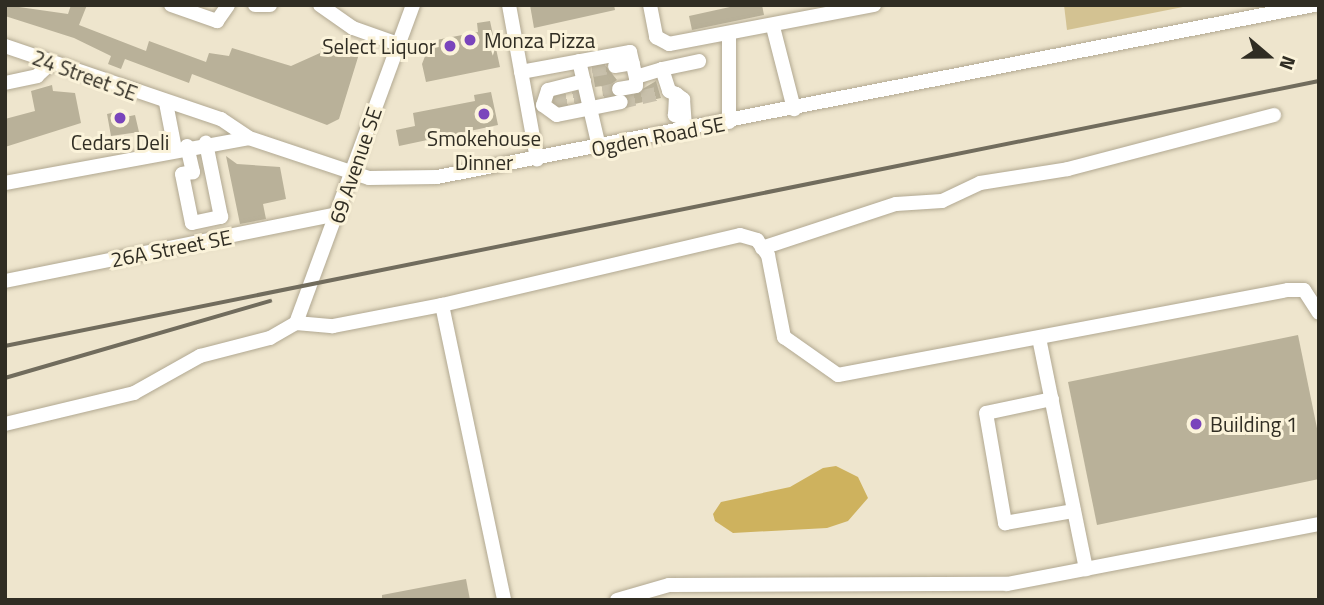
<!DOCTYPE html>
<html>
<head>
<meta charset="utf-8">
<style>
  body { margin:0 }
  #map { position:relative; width:1324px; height:605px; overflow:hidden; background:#eee5cd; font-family:"Titillium Web",sans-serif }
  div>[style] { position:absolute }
  .green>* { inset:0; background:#d3c292 }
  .water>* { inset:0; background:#ceb25e }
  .building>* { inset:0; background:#b9b199 }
  .minor-tunnel>* { height:14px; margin-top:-7px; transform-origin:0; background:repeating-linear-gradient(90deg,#c8c0ab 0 14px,transparent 0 21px) }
  .roads { filter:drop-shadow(0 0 2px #b1a891) drop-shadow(0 0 2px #b1a891) }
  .minor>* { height:14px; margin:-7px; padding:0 7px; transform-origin:7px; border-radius:7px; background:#fff }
  .rail>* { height:3.5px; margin:-1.75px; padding:0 1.75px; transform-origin:1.75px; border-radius:1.75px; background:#716c5d }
  .dots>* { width:19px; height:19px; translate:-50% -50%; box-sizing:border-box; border:4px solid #fbf3da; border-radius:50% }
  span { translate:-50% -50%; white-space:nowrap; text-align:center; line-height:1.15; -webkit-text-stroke:6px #fbf3da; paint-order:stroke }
  .poi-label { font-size:21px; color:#302d23 }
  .left { translate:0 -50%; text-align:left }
  .right { translate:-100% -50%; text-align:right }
  .street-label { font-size:21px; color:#302d23 }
  .frame { position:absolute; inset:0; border:7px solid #302d23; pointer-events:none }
  .north { position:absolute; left:1233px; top:21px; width:70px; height:70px; -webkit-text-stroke:5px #fbf3da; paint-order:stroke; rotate:110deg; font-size:19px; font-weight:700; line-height:28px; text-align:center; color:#302d23 }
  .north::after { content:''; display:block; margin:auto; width:24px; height:32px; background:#302d23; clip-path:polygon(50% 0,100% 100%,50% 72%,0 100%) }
</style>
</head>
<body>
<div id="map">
  <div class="green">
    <div style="clip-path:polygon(1064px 5px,1193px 5px,1067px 30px)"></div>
  </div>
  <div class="water">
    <div style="clip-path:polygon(836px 466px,858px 477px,868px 498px,848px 521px,827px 528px,733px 533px,715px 521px,713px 514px,721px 502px,790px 487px,823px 468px)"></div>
  </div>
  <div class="building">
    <div style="clip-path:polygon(5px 5px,68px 14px,71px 5px,87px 5px,79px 25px,146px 51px,149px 41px,206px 62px,209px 53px,229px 56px,232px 48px,291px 66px,320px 53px,324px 42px,359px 54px,339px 119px,327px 125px,192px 74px,189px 83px,125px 59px,121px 69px,108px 64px,111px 56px,74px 38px,5px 16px)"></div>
    <div style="clip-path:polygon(530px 5px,614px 5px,615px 10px,534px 28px)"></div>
    <div style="clip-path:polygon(739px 5px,762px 5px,764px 15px,692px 30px,689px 16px)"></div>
    <div style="clip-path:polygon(490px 21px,500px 67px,426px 82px,422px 64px,431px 41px,478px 32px,477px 23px)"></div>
    <div style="clip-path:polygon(606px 66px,617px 80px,610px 85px,611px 94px,603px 96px,602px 86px,595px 87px,592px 69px)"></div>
    <div style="clip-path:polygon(656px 81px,661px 98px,630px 105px,629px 97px)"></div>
    <div style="clip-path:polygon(52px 85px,53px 91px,75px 93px,81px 123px,5px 147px,5px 119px,35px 111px,31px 91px)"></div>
    <div style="clip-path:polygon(491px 92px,498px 125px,399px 146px,396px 130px,415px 126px,413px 113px,475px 101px,474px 95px)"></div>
    <div style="clip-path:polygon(120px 111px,121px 118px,135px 115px,139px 132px,111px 136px,107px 114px)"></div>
    <div style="clip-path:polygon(226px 156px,237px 164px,280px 167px,286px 199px,263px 204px,266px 219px,240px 224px)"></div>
    <div style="clip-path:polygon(1298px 335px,1319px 438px,1319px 479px,1097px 525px,1068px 382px)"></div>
    <div style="clip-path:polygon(466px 579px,470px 600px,382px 600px,382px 595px)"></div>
  </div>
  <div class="minor-tunnel">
    <div style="left:592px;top:70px;width:23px;rotate:-10deg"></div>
    <div style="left:603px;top:93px;width:16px;rotate:-14deg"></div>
    <div style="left:621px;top:102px;width:40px;rotate:-13deg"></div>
    <div style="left:553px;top:103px;width:29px;rotate:-12deg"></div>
  </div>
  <div class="roads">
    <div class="minor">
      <div style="left:171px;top:5px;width:49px;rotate:19.2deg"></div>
      <div style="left:217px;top:21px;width:19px;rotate:-55deg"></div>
      <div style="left:255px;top:5px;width:15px"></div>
      <div style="left:320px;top:5px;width:40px;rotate:34.9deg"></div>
      <div style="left:353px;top:28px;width:48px;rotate:19.6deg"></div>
      <div style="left:509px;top:5px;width:157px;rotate:79.7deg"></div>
      <div style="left:650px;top:5px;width:33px;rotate:79deg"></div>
      <div style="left:656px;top:37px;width:15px;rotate:28deg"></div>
      <div style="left:669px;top:44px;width:209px;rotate:-10.8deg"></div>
      <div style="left:773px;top:27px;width:85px;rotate:75.6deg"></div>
      <div style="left:5px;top:46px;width:228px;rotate:18.7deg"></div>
      <div style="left:221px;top:119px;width:32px;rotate:34deg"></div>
      <div style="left:579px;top:61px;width:88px;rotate:76.9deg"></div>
      <div style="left:615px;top:66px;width:18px;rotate:-9deg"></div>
      <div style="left:662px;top:69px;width:38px;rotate:-12deg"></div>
      <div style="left:521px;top:72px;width:111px;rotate:-10.4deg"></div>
      <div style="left:630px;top:52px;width:26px;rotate:77deg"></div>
      <div style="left:636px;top:77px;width:27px;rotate:-17deg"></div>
      <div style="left:662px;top:69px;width:23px;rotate:72deg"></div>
      <div style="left:669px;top:91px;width:8px;rotate:23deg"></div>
      <div style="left:584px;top:81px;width:37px;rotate:166deg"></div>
      <div style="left:548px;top:90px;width:16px;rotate:108deg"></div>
      <div style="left:543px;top:105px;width:17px;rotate:36deg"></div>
      <div style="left:557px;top:115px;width:65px;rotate:-11.5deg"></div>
      <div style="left:5px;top:83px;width:33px;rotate:-12deg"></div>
      <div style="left:37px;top:76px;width:19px;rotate:-43deg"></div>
      <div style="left:619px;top:89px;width:17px;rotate:-10deg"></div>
      <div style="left:636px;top:86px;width:9px;rotate:-90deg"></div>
      <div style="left:166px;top:103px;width:47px;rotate:78.9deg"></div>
      <div style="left:682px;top:118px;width:8px;rotate:-157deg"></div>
      <div style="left:675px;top:115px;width:21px;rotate:-87deg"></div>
      <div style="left:676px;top:94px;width:9px;rotate:36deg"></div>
      <div style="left:683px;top:99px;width:32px;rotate:86deg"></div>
      <div style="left:729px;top:122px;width:85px;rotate:-90deg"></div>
      <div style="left:187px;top:146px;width:27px;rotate:77deg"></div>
      <div style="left:193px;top:172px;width:11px;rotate:170deg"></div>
      <div style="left:182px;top:174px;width:50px;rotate:78.5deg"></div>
      <div style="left:192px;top:223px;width:30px;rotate:-12deg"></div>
      <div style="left:221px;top:217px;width:76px;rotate:-101.5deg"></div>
      <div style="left:5px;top:183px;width:248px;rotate:-10.4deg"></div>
      <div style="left:249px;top:138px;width:126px;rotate:18.4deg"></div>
      <div style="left:369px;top:178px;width:68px;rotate:-0.8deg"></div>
      <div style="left:437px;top:177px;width:894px;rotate:-11.1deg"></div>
      <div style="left:762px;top:248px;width:141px;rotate:-18.2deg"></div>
      <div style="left:896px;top:204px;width:46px;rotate:-3.7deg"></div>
      <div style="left:942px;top:201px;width:42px;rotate:-25.3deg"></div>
      <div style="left:980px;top:183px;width:89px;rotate:-9deg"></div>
      <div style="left:1068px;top:169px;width:213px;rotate:-14.7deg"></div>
      <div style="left:5px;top:281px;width:340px;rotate:-11.4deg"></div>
      <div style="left:442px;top:305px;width:301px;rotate:78.1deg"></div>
      <div style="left:296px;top:323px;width:339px;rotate:-69.8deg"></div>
      <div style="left:1039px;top:338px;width:236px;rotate:78.5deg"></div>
      <div style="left:1052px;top:399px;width:67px;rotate:168deg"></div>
      <div style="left:986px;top:413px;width:112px;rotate:80.2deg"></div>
      <div style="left:1005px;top:523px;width:70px;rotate:-9.9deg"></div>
      <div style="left:5px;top:424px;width:133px;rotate:-13.5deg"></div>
      <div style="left:134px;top:393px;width:76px;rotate:-29.3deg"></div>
      <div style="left:200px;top:356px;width:72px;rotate:-14.4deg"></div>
      <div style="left:270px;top:338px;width:30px;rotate:-30deg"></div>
      <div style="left:296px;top:323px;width:37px;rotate:5deg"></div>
      <div style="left:333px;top:326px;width:111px;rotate:-10.9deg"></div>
      <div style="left:442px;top:305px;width:306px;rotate:-13.2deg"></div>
      <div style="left:740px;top:235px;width:18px;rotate:16deg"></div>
      <div style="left:757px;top:240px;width:19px;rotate:54deg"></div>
      <div style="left:768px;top:255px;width:84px;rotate:79deg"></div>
      <div style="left:784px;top:337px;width:66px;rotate:35.1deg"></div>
      <div style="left:838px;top:375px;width:458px;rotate:-10.7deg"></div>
      <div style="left:1288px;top:290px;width:16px"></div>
      <div style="left:1304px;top:290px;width:27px;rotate:57deg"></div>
      <div style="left:617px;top:600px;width:54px;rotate:-16.1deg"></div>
      <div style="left:669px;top:585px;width:338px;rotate:-0.2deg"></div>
      <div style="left:1007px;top:584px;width:318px;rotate:-10.9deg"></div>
    </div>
  </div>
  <div class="rail">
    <div style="left:5px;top:346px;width:1340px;rotate:-11.4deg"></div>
    <div style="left:5px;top:378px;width:276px;rotate:-16.2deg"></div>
  </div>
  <div class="dots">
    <div style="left:470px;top:40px;background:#7a45bc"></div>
    <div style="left:450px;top:46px;background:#7a45bc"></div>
    <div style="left:484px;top:114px;background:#7a45bc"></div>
    <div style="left:120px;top:118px;background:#7a45bc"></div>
    <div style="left:1196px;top:424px;background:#7a45bc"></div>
  </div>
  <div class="poi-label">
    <span class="left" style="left:484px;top:40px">Monza Pizza</span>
    <span class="right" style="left:436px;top:46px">Select Liquor</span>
    <span style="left:484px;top:150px">Smokehouse<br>Dinner</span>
    <span style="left:120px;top:142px">Cedars Deli</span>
    <span class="left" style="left:1210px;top:424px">Building 1</span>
  </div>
  <div class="street-label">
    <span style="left:85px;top:75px;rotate:20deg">24 Street SE</span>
    <span style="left:658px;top:136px;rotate:-11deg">Ogden Road SE</span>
    <span style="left:355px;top:165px;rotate:-71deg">69 Avenue SE</span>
    <span style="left:171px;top:248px;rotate:-11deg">26A Street SE</span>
  </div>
  <div class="frame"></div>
  <div class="north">N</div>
</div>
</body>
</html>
